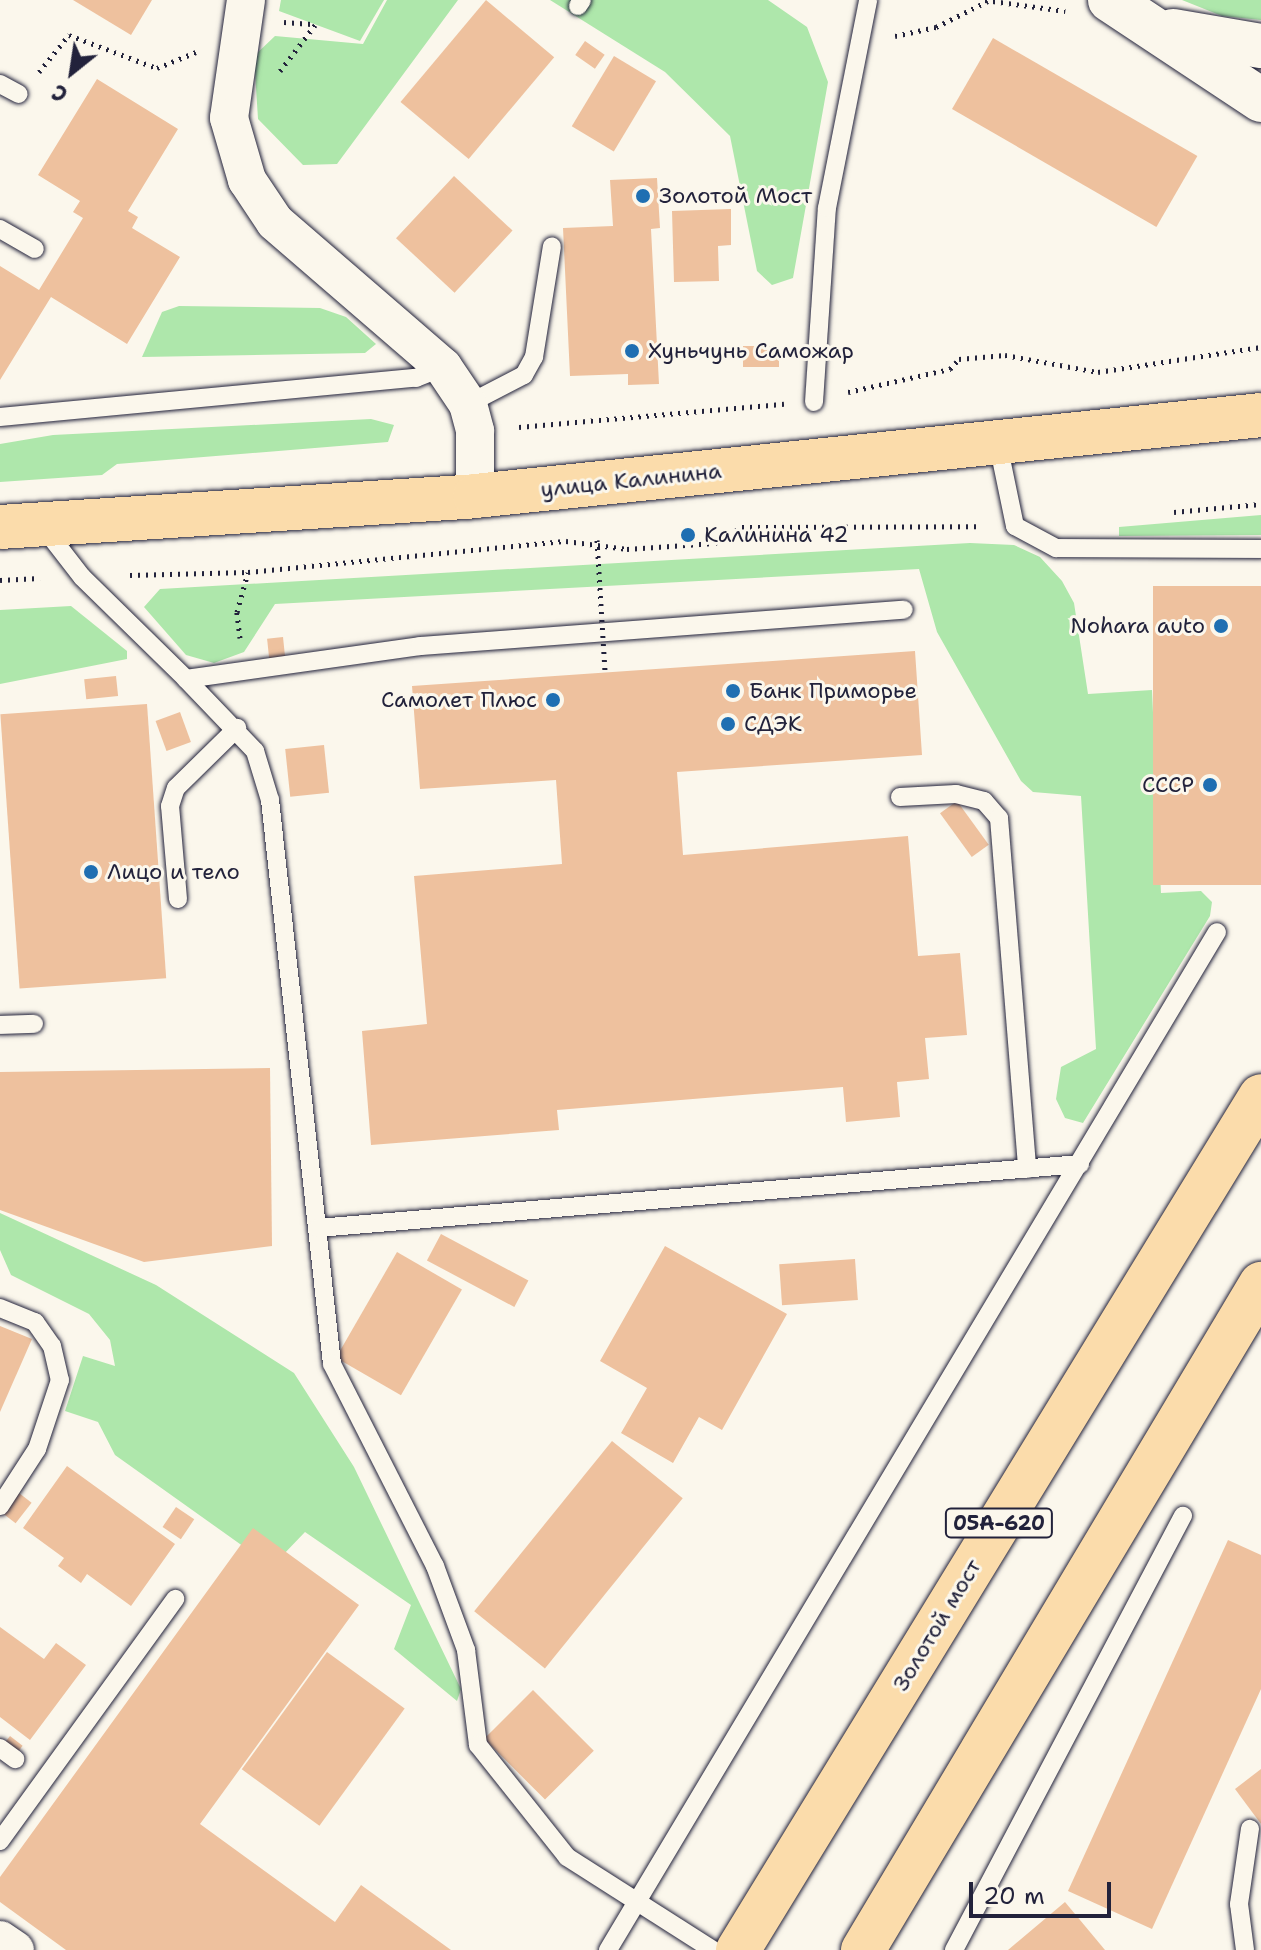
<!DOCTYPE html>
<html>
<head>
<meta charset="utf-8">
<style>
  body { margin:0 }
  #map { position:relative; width:1261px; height:1950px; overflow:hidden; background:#fbf7ec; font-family:"Shantell Sans",sans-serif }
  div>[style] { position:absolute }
  .green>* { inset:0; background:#aee7ab }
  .building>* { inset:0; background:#eec19e; transform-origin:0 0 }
  .path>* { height:5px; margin-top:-2.5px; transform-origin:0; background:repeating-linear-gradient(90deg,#22223b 0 2px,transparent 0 8px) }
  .roads { filter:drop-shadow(0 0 2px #22223b) drop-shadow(0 0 2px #22223b) }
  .lane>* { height:18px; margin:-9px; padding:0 9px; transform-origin:9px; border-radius:9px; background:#fbf7ec }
  .street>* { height:38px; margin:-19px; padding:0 19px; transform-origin:19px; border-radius:19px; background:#fbf7ec }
  .secondary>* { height:44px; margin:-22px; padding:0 22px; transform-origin:22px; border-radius:22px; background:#fbf7ec }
  .primary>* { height:44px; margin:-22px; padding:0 22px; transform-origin:22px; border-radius:22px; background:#fbdcab }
  .highway>* { height:44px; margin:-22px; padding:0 22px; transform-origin:22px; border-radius:22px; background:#fbdcab }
  .path-bridge>* { height:5px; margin-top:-2.5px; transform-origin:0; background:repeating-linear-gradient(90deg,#22223b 0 2px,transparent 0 8px) }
  .dots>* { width:22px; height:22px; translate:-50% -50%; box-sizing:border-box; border:4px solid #fbf7ec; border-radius:50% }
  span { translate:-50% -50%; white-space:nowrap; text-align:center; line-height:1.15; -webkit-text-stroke:6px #fbf7ec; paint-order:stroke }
  .shield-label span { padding:2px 6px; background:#fbf7ec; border:2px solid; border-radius:6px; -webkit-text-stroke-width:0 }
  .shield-label { font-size:20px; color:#22223b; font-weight:700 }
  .poi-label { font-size:22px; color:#22223b }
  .left { translate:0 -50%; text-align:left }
  .right { translate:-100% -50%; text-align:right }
  .street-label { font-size:22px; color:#22223b }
  .north { position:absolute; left:32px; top:32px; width:80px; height:80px; -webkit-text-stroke:6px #fbf7ec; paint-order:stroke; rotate:210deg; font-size:22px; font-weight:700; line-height:32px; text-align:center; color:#22223b }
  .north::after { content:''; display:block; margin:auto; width:28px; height:36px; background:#22223b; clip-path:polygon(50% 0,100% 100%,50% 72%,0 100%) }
  .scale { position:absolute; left:969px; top:1882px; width:142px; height:36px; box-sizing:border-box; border:4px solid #22223b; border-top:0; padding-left:10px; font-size:24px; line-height:28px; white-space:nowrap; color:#22223b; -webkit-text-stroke:6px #fbf7ec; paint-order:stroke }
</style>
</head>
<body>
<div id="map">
  <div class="green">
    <div style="clip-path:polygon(281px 0,384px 0,360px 41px,279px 11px)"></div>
    <div style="clip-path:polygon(387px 0,458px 0,337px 164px,303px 165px,258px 119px,254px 56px,275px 36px,363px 44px)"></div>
    <div style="clip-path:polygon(550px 0,768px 0,807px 27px,828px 82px,793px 278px,772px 285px,757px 271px,730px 136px,665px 72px)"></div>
    <div style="clip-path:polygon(1182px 0,1261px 0,1261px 20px,1222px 16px)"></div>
    <div style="clip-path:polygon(179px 306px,320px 308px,346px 317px,376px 344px,365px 353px,142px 357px,162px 312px)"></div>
    <div style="clip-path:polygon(371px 419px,394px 425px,388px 442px,117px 464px,102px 475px,0 482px,0 444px,53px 435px)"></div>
    <div style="clip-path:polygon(1261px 515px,1261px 535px,1119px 536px,1119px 527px)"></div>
    <div style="clip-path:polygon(970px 543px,1014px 545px,1040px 557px,1062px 581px,1074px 603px,1088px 694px,1152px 690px,1161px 893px,1201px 891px,1212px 902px,1210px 916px,1083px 1123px,1065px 1118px,1056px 1099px,1061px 1067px,1096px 1049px,1081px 796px,1033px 792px,1021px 781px,937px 632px,919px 569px,275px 604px,244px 652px,214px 663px,186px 655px,144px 607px,160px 589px)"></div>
    <div style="clip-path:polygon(71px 606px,127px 651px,127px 659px,0 684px,0 610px)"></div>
    <div style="clip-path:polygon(0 1213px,156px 1285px,294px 1373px,354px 1467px,461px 1689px,457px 1701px,394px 1649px,411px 1605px,305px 1532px,281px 1557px,254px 1554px,115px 1455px,98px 1422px,65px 1411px,83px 1356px,115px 1366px,110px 1340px,89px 1314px,11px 1275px,0 1250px)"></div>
  </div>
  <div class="building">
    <div style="clip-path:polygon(73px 0,152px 0,131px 35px)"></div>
    <div style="left:486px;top:0;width:89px;height:133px;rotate:40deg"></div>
    <div style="left:993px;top:38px;width:236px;height:82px;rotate:30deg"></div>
    <div style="left:585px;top:41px;width:24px;height:17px;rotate:35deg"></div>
    <div style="left:614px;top:56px;width:49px;height:82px;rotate:31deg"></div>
    <div style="clip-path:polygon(97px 79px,178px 129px,128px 211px,138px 217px,132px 228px,180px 257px,127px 344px,51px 297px,0 380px,0 266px,39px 290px,83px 218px,73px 212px,80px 201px,38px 175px)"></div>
    <div style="left:454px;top:176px;width:80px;height:85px;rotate:43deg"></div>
    <div style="clip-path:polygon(657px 178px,660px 228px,651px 229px,659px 384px,628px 385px,628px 374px,570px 376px,563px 228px,613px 226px,610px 180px)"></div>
    <div style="clip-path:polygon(731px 209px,731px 245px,718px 246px,719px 281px,674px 282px,672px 211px)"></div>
    <div style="left:743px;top:346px;width:36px;height:21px"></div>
    <div style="left:1261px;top:586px;width:299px;height:108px;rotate:90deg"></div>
    <div style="left:283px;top:637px;width:20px;height:16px;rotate:84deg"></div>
    <div style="clip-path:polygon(915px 651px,922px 755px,677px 772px,683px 855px,908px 836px,918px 956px,960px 953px,967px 1035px,925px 1038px,929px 1079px,897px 1082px,900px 1117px,846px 1122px,843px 1087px,557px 1110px,559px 1130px,371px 1145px,362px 1031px,427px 1024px,414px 876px,562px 864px,556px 780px,420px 789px,412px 686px)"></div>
    <div style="left:116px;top:676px;width:20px;height:32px;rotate:84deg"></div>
    <div style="left:147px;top:704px;width:275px;height:147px;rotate:86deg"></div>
    <div style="left:180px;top:712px;width:32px;height:26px;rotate:70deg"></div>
    <div style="left:324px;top:745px;width:48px;height:39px;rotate:84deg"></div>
    <div style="left:957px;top:801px;width:54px;height:21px;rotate:54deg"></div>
    <div style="clip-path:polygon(270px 1068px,272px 1246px,144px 1262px,0 1210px,0 1072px)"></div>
    <div style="left:441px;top:1234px;width:99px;height:30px;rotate:28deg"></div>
    <div style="clip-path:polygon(665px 1246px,787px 1314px,722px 1430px,699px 1417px,673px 1463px,621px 1433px,647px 1388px,600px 1361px)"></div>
    <div style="left:397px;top:1252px;width:75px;height:122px;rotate:30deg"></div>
    <div style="left:855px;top:1259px;width:41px;height:76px;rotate:86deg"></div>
    <div style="clip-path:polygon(0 1326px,32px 1339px,0 1412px)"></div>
    <div style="left:612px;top:1441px;width:91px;height:219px;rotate:39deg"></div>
    <div style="clip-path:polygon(67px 1466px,175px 1544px,131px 1606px,87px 1574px,81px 1583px,58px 1566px,64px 1558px,23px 1528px)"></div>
    <div style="left:19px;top:1493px;width:16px;height:26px;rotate:38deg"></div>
    <div style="left:176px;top:1507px;width:22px;height:24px;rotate:34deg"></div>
    <div style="clip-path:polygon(253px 1528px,359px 1605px,200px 1824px,335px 1922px,361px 1885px,451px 1950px,66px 1950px,0 1902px,0 1877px)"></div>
    <div style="clip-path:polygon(1228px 1540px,1261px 1555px,1261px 1689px,1152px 1929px,1068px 1891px)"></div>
    <div style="clip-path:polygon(0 1627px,44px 1659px,56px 1643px,86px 1665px,30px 1740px,0 1717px)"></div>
    <div style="left:327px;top:1652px;width:96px;height:145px;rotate:36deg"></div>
    <div style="left:533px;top:1690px;width:86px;height:69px;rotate:45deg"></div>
    <div style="left:10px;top:1736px;width:16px;height:10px;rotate:38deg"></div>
    <div style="clip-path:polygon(1261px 1769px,1261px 1824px,1235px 1789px)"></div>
    <div style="clip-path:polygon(1065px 1902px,1105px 1950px,1008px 1950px)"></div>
  </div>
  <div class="path">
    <div style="left:985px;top:0;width:81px;rotate:7.8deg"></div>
    <div style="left:284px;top:22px;width:31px;rotate:4deg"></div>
    <div style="left:895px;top:36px;width:42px;rotate:-12.4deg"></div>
    <div style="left:936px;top:27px;width:58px;rotate:-26.6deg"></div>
    <div style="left:280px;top:71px;width:58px;rotate:-52.7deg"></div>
    <div style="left:39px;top:72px;width:48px;rotate:-51deg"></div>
    <div style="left:69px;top:35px;width:94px;rotate:20.6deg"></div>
    <div style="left:157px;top:68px;width:42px;rotate:-22.3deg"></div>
    <div style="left:848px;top:392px;width:105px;rotate:-12.7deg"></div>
    <div style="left:950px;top:369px;width:13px;rotate:-48deg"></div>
    <div style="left:959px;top:359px;width:46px;rotate:-5deg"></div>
    <div style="left:1005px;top:355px;width:95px;rotate:10.4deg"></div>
    <div style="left:1098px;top:372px;width:165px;rotate:-8.7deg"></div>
    <div style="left:519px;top:427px;width:266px;rotate:-5deg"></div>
    <div style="left:1174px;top:512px;width:87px;rotate:-5.3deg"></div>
    <div style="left:130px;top:575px;width:118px;rotate:-1.5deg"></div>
    <div style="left:248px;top:572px;width:320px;rotate:-5.6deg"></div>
    <div style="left:566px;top:541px;width:62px;rotate:7.5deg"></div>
    <div style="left:627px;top:549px;width:88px;rotate:-3.9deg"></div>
    <div style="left:715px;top:543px;width:31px;rotate:-31deg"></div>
    <div style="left:742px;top:527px;width:239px;rotate:-0.2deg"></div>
    <div style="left:0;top:580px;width:40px;rotate:-2.9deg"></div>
    <div style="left:240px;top:638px;width:26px;rotate:-97deg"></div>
    <div style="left:237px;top:612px;width:41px;rotate:-74.6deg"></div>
  </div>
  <div class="roads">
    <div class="lane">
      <div style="left:578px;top:6px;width:7px;rotate:-56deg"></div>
      <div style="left:0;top:84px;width:21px;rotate:28deg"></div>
      <div style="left:0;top:229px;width:40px;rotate:29.7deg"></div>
      <div style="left:814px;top:402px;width:194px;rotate:-86.2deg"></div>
      <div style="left:827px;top:208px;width:212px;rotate:-78.8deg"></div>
      <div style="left:468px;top:404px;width:63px;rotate:-27.4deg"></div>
      <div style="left:524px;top:375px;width:21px;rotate:-61deg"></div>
      <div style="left:534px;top:357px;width:112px;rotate:-80.8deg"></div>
      <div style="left:0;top:417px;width:418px;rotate:-5.4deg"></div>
      <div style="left:416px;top:378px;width:29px;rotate:-22deg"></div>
      <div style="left:998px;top:444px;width:84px;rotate:78.3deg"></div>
      <div style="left:1015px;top:526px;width:47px;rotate:28.2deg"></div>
      <div style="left:1056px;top:548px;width:205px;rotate:0.3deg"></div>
      <div style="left:44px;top:528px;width:62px;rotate:52.2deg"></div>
      <div style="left:82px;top:577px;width:146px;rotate:44.4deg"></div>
      <div style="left:186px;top:679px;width:236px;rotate:-8deg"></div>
      <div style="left:420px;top:646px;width:485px;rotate:-4.3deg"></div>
      <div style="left:186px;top:679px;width:100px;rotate:46.2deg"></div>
      <div style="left:255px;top:751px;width:51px;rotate:73deg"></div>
      <div style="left:270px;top:800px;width:567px;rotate:83.73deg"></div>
      <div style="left:332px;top:1364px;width:227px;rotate:63deg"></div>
      <div style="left:435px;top:1566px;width:90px;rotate:69.7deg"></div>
      <div style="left:466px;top:1650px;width:96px;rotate:82.8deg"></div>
      <div style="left:478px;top:1745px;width:143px;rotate:51.5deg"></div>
      <div style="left:567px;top:1857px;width:173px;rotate:32.5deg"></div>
      <div style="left:900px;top:797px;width:56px;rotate:-3.1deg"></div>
      <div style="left:956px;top:794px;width:29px;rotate:14deg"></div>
      <div style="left:984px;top:801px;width:23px;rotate:49deg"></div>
      <div style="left:999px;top:818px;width:352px;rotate:85.4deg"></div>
      <div style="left:178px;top:899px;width:93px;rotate:-94.9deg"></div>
      <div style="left:170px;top:806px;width:19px;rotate:-72deg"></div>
      <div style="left:176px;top:788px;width:86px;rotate:-44.5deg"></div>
      <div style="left:0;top:1025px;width:34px;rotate:-2deg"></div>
      <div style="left:318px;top:1228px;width:765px;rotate:-4.8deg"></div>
      <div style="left:0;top:1308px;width:38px;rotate:22deg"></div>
      <div style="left:35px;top:1322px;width:29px;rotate:55deg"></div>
      <div style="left:52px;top:1346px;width:35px;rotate:77deg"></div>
      <div style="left:60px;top:1380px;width:73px;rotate:108.4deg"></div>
      <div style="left:37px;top:1449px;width:68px;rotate:123deg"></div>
      <div style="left:0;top:1748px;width:19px;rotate:36deg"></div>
      <div style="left:0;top:1841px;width:299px;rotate:-54.1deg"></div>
      <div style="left:608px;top:1950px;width:1186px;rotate:-59.11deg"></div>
      <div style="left:954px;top:1950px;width:491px;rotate:-62.2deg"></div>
      <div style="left:1245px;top:1950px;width:46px;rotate:-97.4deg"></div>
      <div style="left:1239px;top:1904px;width:76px;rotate:-81.7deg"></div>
    </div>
    <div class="street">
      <div style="left:246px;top:0;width:119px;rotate:98.2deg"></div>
      <div style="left:229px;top:118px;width:65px;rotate:73.8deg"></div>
      <div style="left:247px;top:180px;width:50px;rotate:56.3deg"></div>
      <div style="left:275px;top:222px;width:222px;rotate:40.8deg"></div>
      <div style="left:443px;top:367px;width:45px;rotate:56deg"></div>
      <div style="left:468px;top:404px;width:28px;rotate:75deg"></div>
      <div style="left:475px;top:431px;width:65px;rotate:90deg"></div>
      <div style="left:0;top:1940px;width:18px;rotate:34deg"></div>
    </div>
    <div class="secondary">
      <div style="left:1110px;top:0;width:181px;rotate:33.5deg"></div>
      <div style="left:1173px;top:31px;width:89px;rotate:9.7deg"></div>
    </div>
    <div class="primary">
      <div style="left:0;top:527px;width:476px;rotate:-3.7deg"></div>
      <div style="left:475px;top:496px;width:790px;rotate:-5.88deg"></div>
    </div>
    <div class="highway">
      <div style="left:738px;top:1950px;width:1001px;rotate:-58.52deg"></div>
      <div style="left:863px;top:1950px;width:776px;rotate:-59.14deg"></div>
    </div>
  </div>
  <div class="path-bridge">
    <div style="left:597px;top:540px;width:132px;rotate:86.5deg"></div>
  </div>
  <div class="dots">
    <div style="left:643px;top:196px;background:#1f6fb2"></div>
    <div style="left:632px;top:351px;background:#1f6fb2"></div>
    <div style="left:688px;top:535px;background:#1f6fb2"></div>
    <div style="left:1221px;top:626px;background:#1f6fb2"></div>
    <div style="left:733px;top:691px;background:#1f6fb2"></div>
    <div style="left:553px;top:700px;background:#1f6fb2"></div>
    <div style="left:728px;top:724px;background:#1f6fb2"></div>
    <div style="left:1210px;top:785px;background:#1f6fb2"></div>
    <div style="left:91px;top:872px;background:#1f6fb2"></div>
  </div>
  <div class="shield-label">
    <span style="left:999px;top:1523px">05А-620</span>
  </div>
  <div class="poi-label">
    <span class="left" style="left:659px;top:196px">Золотой Мост</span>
    <span class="left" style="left:648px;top:351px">Хуньчунь Саможар</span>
    <span class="left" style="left:704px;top:535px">Калинина 42</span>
    <span class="right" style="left:1205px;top:626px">Nohara auto</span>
    <span class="left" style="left:749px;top:691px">Банк Приморье</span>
    <span class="right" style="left:537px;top:700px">Самолет Плюс</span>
    <span class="left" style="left:744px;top:724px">СДЭК</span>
    <span class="right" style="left:1194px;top:785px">СССР</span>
    <span class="left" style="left:107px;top:872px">Лицо и тело</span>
  </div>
  <div class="street-label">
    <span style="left:631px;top:480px;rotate:-6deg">улица Калинина</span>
    <span style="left:937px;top:1625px;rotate:-59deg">Золотой мост</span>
  </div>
  <div class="north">С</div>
  <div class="scale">20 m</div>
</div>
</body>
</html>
